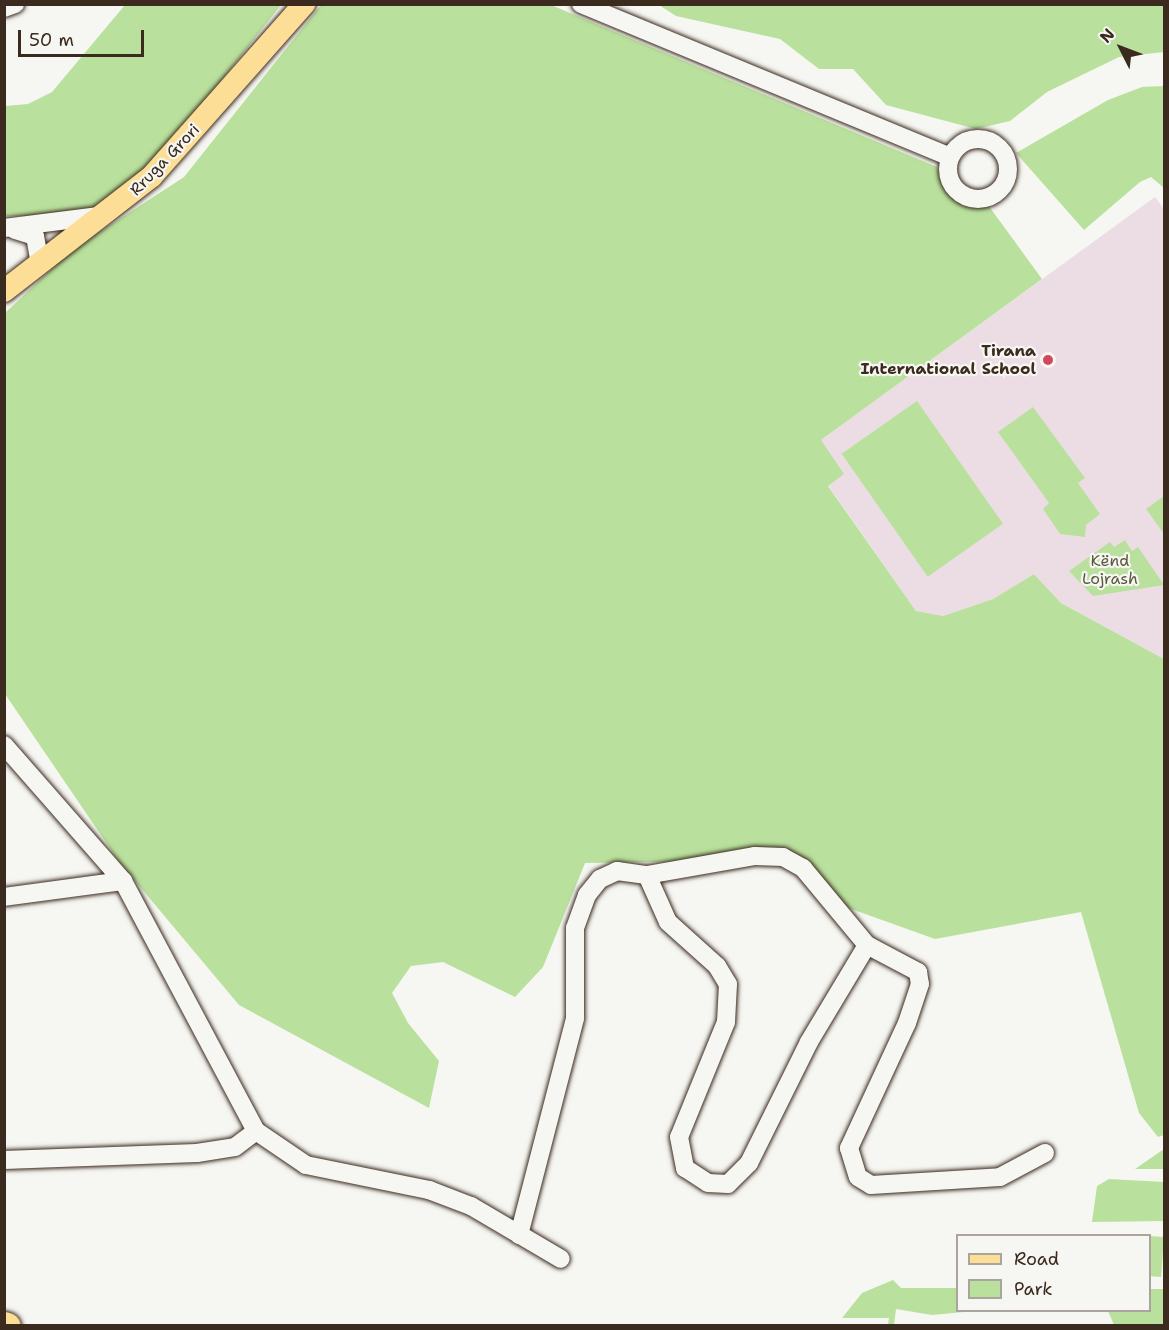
<!DOCTYPE html>
<html>
<head>
<meta charset="utf-8">
<style>
  body { margin:0 }
  #map { position:relative; width:1169px; height:1330px; overflow:hidden; background:#f6f6f2; font-family:"Shantell Sans",sans-serif }
  div>[style] { position:absolute }
  .built>* { inset:0; background:#ecdde4 }
  .green>* { inset:0; background:#b9e19d; transform-origin:0 0 }
  .roads { filter:drop-shadow(0 0 2px #3b2a1e) drop-shadow(0 0 2px #3b2a1e) }
  .minor>* { height:18px; margin:-9px; padding:0 9px; transform-origin:9px; border-radius:9px; background:#f6f6f2 }
  .minor>.ring { margin:-9px; padding:0; box-sizing:content-box; background:none; border:18px solid #f6f6f2; border-radius:50% }
  .major>* { height:22px; margin:-11px; padding:0 11px; transform-origin:11px; border-radius:11px; background:#fcde96 }
  .highway>* { height:27px; margin:-13.5px; padding:0 13.5px; transform-origin:13.5px; border-radius:13.5px; background:#fcde96 }
  .dots>* { width:16px; height:16px; translate:-50% -50%; box-sizing:border-box; border:3px solid #f6f6f2; border-radius:50% }
  span { translate:-50% -50%; white-space:nowrap; text-align:center; line-height:1.15; -webkit-text-stroke:4.5px #f6f6f2; paint-order:stroke }
  .street-label { font-size:16px; color:#3b2a1e }
  .poi-label { font-size:16px; color:#3b2a1e; font-weight:700 }
  .right { translate:-100% -50%; text-align:right }
  .park-label { font-size:16px; color:#5a583e }
  .frame { position:absolute; inset:0; border:6px solid #3b2a1e; pointer-events:none }
  .legend { position:absolute; left:956px; top:1234px; width:195px; height:78px; box-sizing:border-box; background:#f6f6f2; border:2px solid #aba49d; margin:0; padding:8px 10px; list-style:none; font-size:18px; color:#3b2a1e }
  .legend li { display:flex; align-items:center; gap:12px; height:30px }
  .legend b { width:30px; border:2px solid #aba49d }
  .north { position:absolute; left:1091px; top:18px; width:60px; height:60px; -webkit-text-stroke:4px #f6f6f2; paint-order:stroke; rotate:312deg; font-size:16px; font-weight:700; line-height:24px; text-align:center; color:#3b2a1e }
  .north::after { content:''; display:block; margin:auto; width:21px; height:27px; background:#3b2a1e; clip-path:polygon(50% 0,100% 100%,50% 72%,0 100%) }
  .scale { position:absolute; left:18px; top:30px; width:126px; height:27px; box-sizing:border-box; border:3px solid #3b2a1e; border-top:0; padding-left:8px; font-size:18px; line-height:21px; white-space:nowrap; color:#3b2a1e; -webkit-text-stroke:4px #f6f6f2; paint-order:stroke }
</style>
</head>
<body>
<div id="map">
  <div class="built">
    <div style="clip-path:polygon(1155px 197px,1164px 209px,1164px 659px,1061px 603px,1034px 574px,993px 599px,943px 616px,916px 611px,828px 485px,821px 440px)"></div>
  </div>
  <div class="green">
    <div style="clip-path:polygon(125px 5px,281px 5px,163px 154px,98px 206px,77px 216px,5px 216px,5px 106px,28px 104px,52px 92px)"></div>
    <div style="clip-path:polygon(321px 5px,551px 5px,937px 167px,952px 198px,988px 205px,1042px 279px,821px 440px,844px 474px,828px 486px,916px 611px,943px 616px,993px 599px,1034px 574px,1061px 603px,1164px 659px,1164px 1135px,1158px 1137px,1139px 1113px,1081px 912px,935px 939px,843px 906px,777px 860px,585px 863px,543px 967px,515px 997px,443px 962px,411px 966px,392px 993px,408px 1023px,439px 1061px,429px 1108px,239px 1005px,120px 863px,5px 694px,5px 313px,72px 250px,184px 177px)"></div>
    <div style="clip-path:polygon(659px 5px,1164px 5px,1164px 52px,1119px 57px,1047px 92px,1010px 121px,976px 129px,886px 105px,853px 69px,819px 69px,780px 39px,676px 16px)"></div>
    <div style="clip-path:polygon(1164px 86px,1164px 188px,1151px 177px,1140px 182px,1084px 230px,1016px 153px,1108px 100px,1142px 87px)"></div>
    <div style="left:917px;top:401px;width:150px;height:92px;rotate:55deg"></div>
    <div style="clip-path:polygon(1033px 407px,1085px 478px,1078px 483px,1100px 514px,1086px 525px,1085px 537px,1060px 534px,1043px 509px,1049px 503px,998px 432px)"></div>
    <div style="clip-path:polygon(1164px 496px,1164px 534px,1146px 509px)"></div>
    <div style="clip-path:polygon(1125px 540px,1132px 551px,1138px 547px,1164px 585px,1093px 596px,1069px 571px,1110px 542px,1114px 547px)"></div>
    <div style="clip-path:polygon(1164px 1149px,1164px 1169px,1135px 1169px)"></div>
    <div style="clip-path:polygon(1109px 1179px,1164px 1182px,1164px 1221px,1092px 1222px,1097px 1186px)"></div>
    <div style="left:1150px;top:1236px;width:14px;height:40px;rotate:4deg"></div>
    <div style="clip-path:polygon(893px 1280px,901px 1288px,957px 1288px,958px 1310px,974px 1311px,932px 1315px,896px 1309px,894px 1325px,888px 1325px,889px 1318px,842px 1318px,862px 1293px)"></div>
    <div style="clip-path:polygon(1150px 1289px,1164px 1289px,1164px 1325px,1114px 1325px,1108px 1311px,1150px 1310px)"></div>
  </div>
  <div class="roads">
    <div class="minor">
      <div style="left:581px;top:4px;width:399px;rotate:22.5deg"></div>
      <div style="left:4px;top:8px;width:12px;rotate:-20deg"></div>
      <div class="ring" style="left:948px;top:139px;width:42px;height:42px"></div>
      <div style="left:4px;top:228px;width:96px;rotate:-7.2deg"></div>
      <div style="left:15px;top:230px;width:21px;rotate:17deg"></div>
      <div style="left:35px;top:236px;width:28px;rotate:80deg"></div>
      <div style="left:4px;top:745px;width:181px;rotate:48.8deg"></div>
      <div style="left:123px;top:881px;width:283px;rotate:62deg"></div>
      <div style="left:256px;top:1131px;width:60px;rotate:34.2deg"></div>
      <div style="left:306px;top:1165px;width:126px;rotate:11.5deg"></div>
      <div style="left:429px;top:1190px;width:45px;rotate:20.9deg"></div>
      <div style="left:471px;top:1206px;width:104px;rotate:30.5deg"></div>
      <div style="left:647px;top:875px;width:110px;rotate:-10deg"></div>
      <div style="left:755px;top:856px;width:28px;rotate:2deg"></div>
      <div style="left:783px;top:857px;width:23px;rotate:29deg"></div>
      <div style="left:803px;top:868px;width:100px;rotate:50.3deg"></div>
      <div style="left:867px;top:945px;width:58px;rotate:27.9deg"></div>
      <div style="left:918px;top:972px;width:12px;rotate:81deg"></div>
      <div style="left:920px;top:984px;width:41px;rotate:108.4deg"></div>
      <div style="left:907px;top:1023px;width:138px;rotate:114.9deg"></div>
      <div style="left:849px;top:1148px;width:30px;rotate:73deg"></div>
      <div style="left:858px;top:1177px;width:15px;rotate:32deg"></div>
      <div style="left:871px;top:1185px;width:129px;rotate:-3.5deg"></div>
      <div style="left:1000px;top:1177px;width:51px;rotate:-28.1deg"></div>
      <div style="left:4px;top:897px;width:120px;rotate:-7.7deg"></div>
      <div style="left:4px;top:1160px;width:193px;rotate:-2.1deg"></div>
      <div style="left:197px;top:1153px;width:38px;rotate:-9deg"></div>
      <div style="left:235px;top:1147px;width:26px;rotate:-37deg"></div>
      <div style="left:519px;top:1235px;width:224px;rotate:-75.5deg"></div>
      <div style="left:575px;top:1018px;width:90px;rotate:-90deg"></div>
      <div style="left:575px;top:928px;width:35px;rotate:-70deg"></div>
      <div style="left:587px;top:895px;width:21px;rotate:-51deg"></div>
      <div style="left:600px;top:879px;width:19px;rotate:-25deg"></div>
      <div style="left:617px;top:871px;width:30px;rotate:8deg"></div>
      <div style="left:647px;top:875px;width:51px;rotate:65.9deg"></div>
      <div style="left:668px;top:922px;width:66px;rotate:41.9deg"></div>
      <div style="left:717px;top:966px;width:21px;rotate:59deg"></div>
      <div style="left:728px;top:984px;width:38px;rotate:93deg"></div>
      <div style="left:726px;top:1022px;width:124px;rotate:112.2deg"></div>
      <div style="left:679px;top:1137px;width:32px;rotate:79deg"></div>
      <div style="left:685px;top:1168px;width:27px;rotate:33deg"></div>
      <div style="left:708px;top:1183px;width:20px;rotate:3deg"></div>
      <div style="left:728px;top:1184px;width:30px;rotate:-45deg"></div>
      <div style="left:749px;top:1163px;width:135px;rotate:-63.6deg"></div>
      <div style="left:809px;top:1042px;width:113px;rotate:-59.1deg"></div>
    </div>
    <div class="major">
      <div style="left:4px;top:291px;width:187px;rotate:-37.8deg"></div>
      <div style="left:152px;top:176px;width:230px;rotate:-48.5deg"></div>
    </div>
    <div class="highway">
      <div style="left:4px;top:1325px;width:3px;rotate:18deg"></div>
    </div>
  </div>
  <div class="dots">
    <div style="left:1048px;top:360px;background:#d1495b"></div>
  </div>
  <div class="street-label">
    <span style="left:165px;top:160px;rotate:-46deg">Rruga Grori</span>
  </div>
  <div class="poi-label">
    <span class="right" style="left:1036px;top:360px">Tirana<br>International School</span>
  </div>
  <div class="park-label">
    <span style="left:1110px;top:570px">Kënd<br>Lojrash</span>
  </div>
  <div class="frame"></div>
  <ul class="legend">
  <li><b style="height:8px;background:#fcde96"></b>Road</li>
  <li><b style="height:16px;background:#b9e19d"></b>Park</li>
  </ul>
  <div class="north">N</div>
  <div class="scale">50 m</div>
</div>
</body>
</html>
